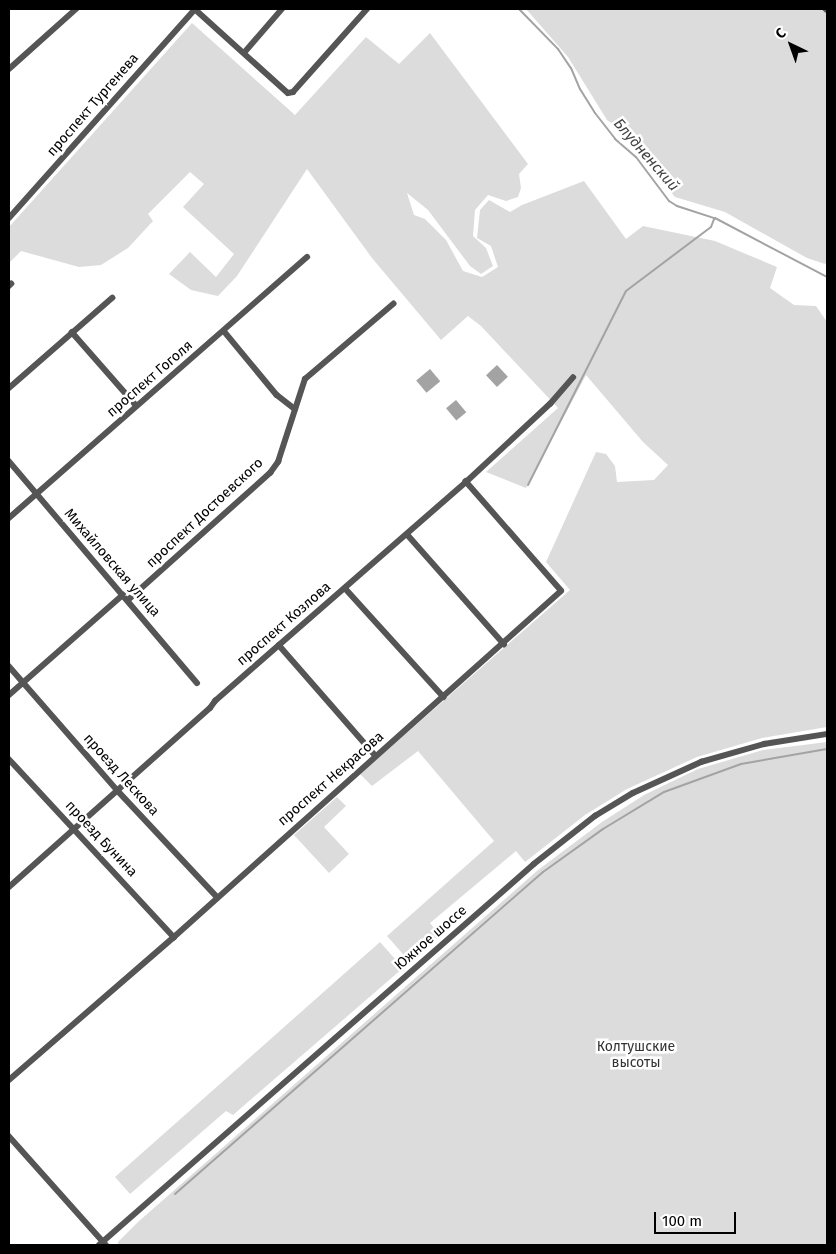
<!DOCTYPE html>
<html>
<head>
<meta charset="utf-8">
<style>
  body { margin:0 }
  #map { position:relative; width:836px; height:1254px; overflow:hidden; background:#fff; font-family:"Fira Sans",sans-serif }
  div>[style] { position:absolute }
  .green>* { inset:0; background:#dcdcdc }
  .water>* { inset:0; background:#a3a3a3; transform-origin:0 0 }
  .stream>* { height:2px; margin:-1px; padding:0 1px; transform-origin:1px; border-radius:1px; background:#a3a3a3 }
  .minor>* { height:5.5px; margin:-2.75px; padding:0 2.75px; transform-origin:2.75px; border-radius:2.75px; background:#555 }
  span { translate:-50% -50%; white-space:nowrap; text-align:center; line-height:1.15; -webkit-text-stroke:5px #fff; paint-order:stroke }
  .street-label { font-size:14px; color:#000 }
  .park-label { font-size:14px; color:#333 }
  .water-label { font-size:15px; color:#444; font-style:italic }
  .frame { position:absolute; inset:0; border:10px solid #000; pointer-events:none }
  .north { position:absolute; left:766px; top:20px; width:50px; height:50px; -webkit-text-stroke:4px #fff; paint-order:stroke; rotate:318deg; font-size:14px; font-weight:700; line-height:20px; text-align:center; color:#000 }
  .north::after { content:''; display:block; margin:auto; width:18px; height:22px; background:#000; clip-path:polygon(50% 0,100% 100%,50% 72%,0 100%) }
  .scale { position:absolute; left:654px; top:1212px; width:82px; height:22px; box-sizing:border-box; border:2px solid #000; border-top:0; padding-left:6px; font-size:15px; line-height:18px; white-space:nowrap; color:#000; -webkit-text-stroke:4px #fff; paint-order:stroke }
</style>
</head>
<body>
<div id="map">
  <div class="green">
    <div style="clip-path:polygon(526px 9px,821px 9px,827px 14px,827px 262px,825px 264px,807px 258px,725px 212px,675px 197px,655px 173px,630px 135px,607px 120px,568px 57px)"></div>
    <div style="clip-path:polygon(192px 23px,295px 115px,366px 37px,399px 64px,430px 33px,528px 164px,519px 174px,521px 188px,518px 197px,506px 201px,488px 195px,475px 210px,473px 236px,486px 248px,493px 266px,481px 274px,470px 266px,428px 210px,407px 193px,414px 215px,425px 219px,446px 240px,463px 271px,482px 277px,498px 267px,491px 246px,477px 238px,480px 210px,489px 200px,510px 212px,522px 205px,584px 181px,626px 239px,643px 226px,715px 241px,777px 267px,770px 288px,794px 305px,816px 306px,827px 322px,827px 727px,762px 738px,697px 757px,627px 789px,585px 815px,525px 862px,516px 851px,430px 923px,440px 936px,410px 962px,387px 936px,494px 841px,418px 751px,372px 786px,360px 774px,570px 590px,546px 562px,596px 452px,606px 454px,615px 466px,617px 482px,654px 480px,668px 465px,643px 442px,586px 375px,526px 488px,486px 472px,558px 408px,481px 326px,468px 316px,441px 340px,372px 258px,307px 169px,237px 276px,218px 296px,191px 290px,169px 274px,190px 252px,216px 277px,234px 254px,183px 207px,204px 184px,190px 172px,148px 214px,153px 221px,128px 248px,101px 265px,79px 267px,21px 251px,9px 263px,9px 227px)"></div>
    <div style="clip-path:polygon(827px 742px,827px 1245px,118px 1245px,118px 1242px,138px 1222px,538px 870px,602px 822px,644px 795px,698px 769px,763px 750px)"></div>
    <div style="clip-path:polygon(337px 797px,346px 806px,324px 827px,349px 854px,329px 873px,294px 835px)"></div>
    <div style="clip-path:polygon(380px 942px,403px 968px,233px 1115px,226px 1111px,130px 1194px,115px 1177px)"></div>
  </div>
  <div class="water">
    <div style="left:497px;top:365px;width:16px;height:15px;rotate:47deg"></div>
    <div style="left:430px;top:369px;width:16px;height:18px;rotate:50deg"></div>
    <div style="left:456px;top:400px;width:16px;height:13px;rotate:50deg"></div>
  </div>
  <div class="stream">
    <div style="left:519px;top:9px;width:56px;rotate:45.7deg"></div>
    <div style="left:558px;top:49px;width:23px;rotate:56deg"></div>
    <div style="left:571px;top:68px;width:23px;rotate:67deg"></div>
    <div style="left:580px;top:89px;width:28px;rotate:58deg"></div>
    <div style="left:595px;top:113px;width:33px;rotate:52deg"></div>
    <div style="left:615px;top:139px;width:28px;rotate:41deg"></div>
    <div style="left:636px;top:157px;width:55px;rotate:53.1deg"></div>
    <div style="left:669px;top:201px;width:9px;rotate:32deg"></div>
    <div style="left:677px;top:206px;width:40px;rotate:18deg"></div>
    <div style="left:715px;top:218px;width:127px;rotate:27.8deg"></div>
    <div style="left:528px;top:485px;width:217px;rotate:-63.2deg"></div>
    <div style="left:626px;top:291px;width:106px;rotate:-37deg"></div>
    <div style="left:711px;top:227px;width:9px;rotate:-69deg"></div>
    <div style="left:175px;top:1194px;width:489px;rotate:-41.2deg"></div>
    <div style="left:543px;top:872px;width:74px;rotate:-35.6deg"></div>
    <div style="left:603px;top:829px;width:71px;rotate:-31.2deg"></div>
    <div style="left:664px;top:792px;width:82px;rotate:-20deg"></div>
    <div style="left:741px;top:764px;width:87px;rotate:-9.9deg"></div>
  </div>
  <div class="minor">
    <div style="left:195px;top:9px;width:125px;rotate:42.1deg"></div>
    <div style="left:288px;top:93px;width:5px;rotate:-11deg"></div>
    <div style="left:293px;top:92px;width:111px;rotate:-48.3deg"></div>
    <div style="left:826px;top:9px;width:1px;rotate:45deg"></div>
    <div style="left:244px;top:53px;width:58px;rotate:-49.2deg"></div>
    <div style="left:9px;top:69px;width:90px;rotate:-41.8deg"></div>
    <div style="left:9px;top:218px;width:280px;rotate:-48.3deg"></div>
    <div style="left:9px;top:286px;width:3px;rotate:-45deg"></div>
    <div style="left:224px;top:331px;width:83px;rotate:50.4deg"></div>
    <div style="left:277px;top:395px;width:23px;rotate:38deg"></div>
    <div style="left:72px;top:332px;width:97px;rotate:48.8deg"></div>
    <div style="left:9px;top:388px;width:137px;rotate:-41.1deg"></div>
    <div style="left:9px;top:461px;width:291px;rotate:49.7deg"></div>
    <div style="left:9px;top:518px;width:396px;rotate:-41.2deg"></div>
    <div style="left:407px;top:534px;width:147px;rotate:48.6deg"></div>
    <div style="left:345px;top:588px;width:147px;rotate:47.8deg"></div>
    <div style="left:128px;top:600px;width:191px;rotate:-41.8deg"></div>
    <div style="left:270px;top:473px;width:14px;rotate:-54deg"></div>
    <div style="left:278px;top:462px;width:87px;rotate:-72deg"></div>
    <div style="left:305px;top:379px;width:116px;rotate:-40.4deg"></div>
    <div style="left:279px;top:645px;width:146px;rotate:48.9deg"></div>
    <div style="left:9px;top:666px;width:166px;rotate:48.9deg"></div>
    <div style="left:118px;top:791px;width:146px;rotate:46.9deg"></div>
    <div style="left:9px;top:695px;width:152px;rotate:-41.3deg"></div>
    <div style="left:9px;top:759px;width:243px;rotate:47.2deg"></div>
    <div style="left:9px;top:887px;width:269px;rotate:-41.7deg"></div>
    <div style="left:210px;top:708px;width:9px;rotate:-54deg"></div>
    <div style="left:215px;top:701px;width:333px;rotate:-41.1deg"></div>
    <div style="left:466px;top:482px;width:115px;rotate:-42.9deg"></div>
    <div style="left:550px;top:404px;width:35px;rotate:-49deg"></div>
    <div style="left:9px;top:1080px;width:218px;rotate:-40.9deg"></div>
    <div style="left:174px;top:937px;width:519px;rotate:-41.8deg"></div>
    <div style="left:561px;top:591px;width:145px;rotate:-131.1deg"></div>
    <div style="left:9px;top:1136px;width:146px;rotate:48.3deg"></div>
    <div style="left:99px;top:1245px;width:578px;rotate:-41.21deg"></div>
    <div style="left:534px;top:864px;width:78px;rotate:-38.2deg"></div>
    <div style="left:595px;top:816px;width:44px;rotate:-31.2deg"></div>
    <div style="left:633px;top:793px;width:75px;rotate:-24.5deg"></div>
    <div style="left:701px;top:762px;width:66px;rotate:-15.9deg"></div>
    <div style="left:764px;top:744px;width:64px;rotate:-9deg"></div>
  </div>
  <div class="street-label">
    <span style="left:93px;top:105px;rotate:-49deg">проспект Тургенева</span>
    <span style="left:150px;top:379px;rotate:-41deg">проспект Гоголя</span>
    <span style="left:205px;top:513px;rotate:-43deg">проспект Достоевского</span>
    <span style="left:112px;top:563px;rotate:49deg">Михайловская улица</span>
    <span style="left:284px;top:624px;rotate:-41deg">проспект Козлова</span>
    <span style="left:121px;top:775px;rotate:48deg">проезд Лескова</span>
    <span style="left:331px;top:779px;rotate:-41deg">проспект Некрасова</span>
    <span style="left:101px;top:839px;rotate:47deg">проезд Бунина</span>
    <span style="left:431px;top:938px;rotate:-41deg">Южное шоссе</span>
  </div>
  <div class="park-label">
    <span style="left:636px;top:1055px">Колтушские<br>высоты</span>
  </div>
  <div class="water-label">
    <span style="left:646px;top:155px;rotate:49deg">Блудненский</span>
  </div>
  <div class="frame"></div>
  <div class="north">С</div>
  <div class="scale">100 m</div>
</div>
</body>
</html>
